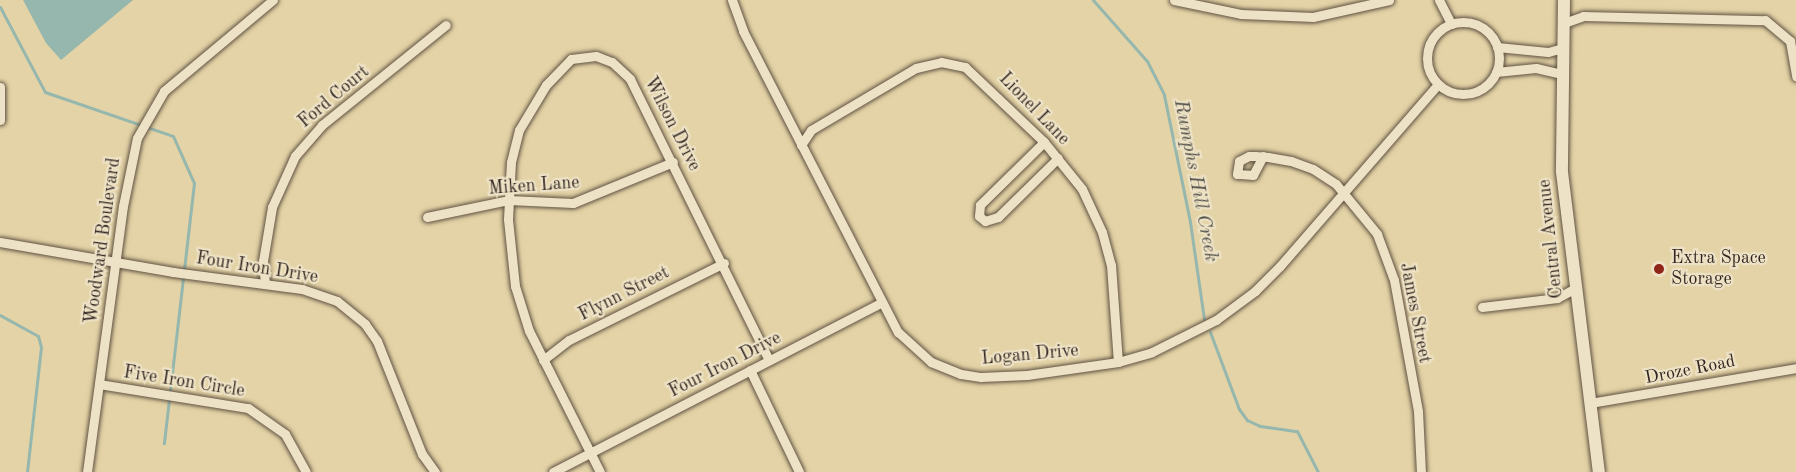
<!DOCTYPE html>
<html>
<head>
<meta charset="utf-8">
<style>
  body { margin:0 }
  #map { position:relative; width:1796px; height:472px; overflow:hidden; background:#e4d3a6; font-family:"Old Standard TT",serif }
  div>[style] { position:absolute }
  .water>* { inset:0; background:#96b7ad }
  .stream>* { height:3px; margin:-1.5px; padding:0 1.5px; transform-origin:1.5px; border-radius:1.5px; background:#96b7ad }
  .roads { filter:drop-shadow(0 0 2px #605243) drop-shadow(0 0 2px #605243) }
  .minor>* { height:9px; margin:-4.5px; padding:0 4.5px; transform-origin:4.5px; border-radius:4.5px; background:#ede2c5 }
  .minor>.ring { margin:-4.5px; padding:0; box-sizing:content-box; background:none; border:9px solid #ede2c5; border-radius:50% }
  .tertiary>* { height:12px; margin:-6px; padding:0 6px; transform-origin:6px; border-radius:6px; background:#ede2c5 }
  .dots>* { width:16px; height:16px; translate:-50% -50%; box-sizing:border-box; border:3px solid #ede2c5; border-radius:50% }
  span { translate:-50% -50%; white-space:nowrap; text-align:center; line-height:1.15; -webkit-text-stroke:4.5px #ede2c5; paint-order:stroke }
  .street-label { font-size:18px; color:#342722 }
  .poi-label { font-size:18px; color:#342722 }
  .left { translate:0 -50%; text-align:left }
  .water-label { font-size:20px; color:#4c4b45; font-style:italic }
</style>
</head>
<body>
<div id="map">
  <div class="water">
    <div style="clip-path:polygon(23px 0,133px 0,61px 60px,46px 43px)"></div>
  </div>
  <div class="stream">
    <div style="left:1093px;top:0;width:81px;rotate:48.5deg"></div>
    <div style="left:1147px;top:61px;width:38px;rotate:63deg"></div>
    <div style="left:1164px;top:95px;width:130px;rotate:78.4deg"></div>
    <div style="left:1190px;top:222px;width:98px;rotate:81.8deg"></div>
    <div style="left:0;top:7px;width:96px;rotate:62.1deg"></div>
    <div style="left:45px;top:92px;width:135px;rotate:19deg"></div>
    <div style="left:173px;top:136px;width:51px;rotate:65.9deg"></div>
    <div style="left:194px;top:183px;width:262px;rotate:96.6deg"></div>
    <div style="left:0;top:315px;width:43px;rotate:28.9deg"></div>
    <div style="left:38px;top:336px;width:11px;rotate:75deg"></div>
    <div style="left:41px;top:347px;width:126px;rotate:96.4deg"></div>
    <div style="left:1210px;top:332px;width:82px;rotate:69.4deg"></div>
    <div style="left:1239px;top:409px;width:14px;rotate:54deg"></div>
    <div style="left:1247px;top:420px;width:14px;rotate:25deg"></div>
    <div style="left:1260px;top:426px;width:37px;rotate:8deg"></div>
    <div style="left:1297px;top:431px;width:46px;rotate:62.9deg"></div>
  </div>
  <div class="roads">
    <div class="minor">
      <div style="left:732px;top:0;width:33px;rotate:70deg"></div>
      <div style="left:743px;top:31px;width:339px;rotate:62.8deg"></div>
      <div style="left:898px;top:332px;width:45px;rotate:42.3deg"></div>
      <div style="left:931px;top:362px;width:32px;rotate:22deg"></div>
      <div style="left:961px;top:374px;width:20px;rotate:9deg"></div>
      <div style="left:981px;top:377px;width:46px;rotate:-2.5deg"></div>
      <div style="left:1027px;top:375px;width:92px;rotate:-8.1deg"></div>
      <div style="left:1118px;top:362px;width:35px;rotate:-16deg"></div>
      <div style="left:1152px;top:352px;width:72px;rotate:-26.6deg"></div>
      <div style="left:1216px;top:320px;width:49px;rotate:-36.6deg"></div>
      <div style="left:1255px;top:291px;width:35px;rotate:-45deg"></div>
      <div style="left:1280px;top:266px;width:241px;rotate:-49deg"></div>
      <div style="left:1174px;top:0;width:68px;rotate:11.8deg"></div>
      <div style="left:1241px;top:14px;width:72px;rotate:2.4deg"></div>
      <div style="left:1313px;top:17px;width:78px;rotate:-12.6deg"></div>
      <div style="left:1439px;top:0;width:27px;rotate:63deg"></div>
      <div class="ring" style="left:1427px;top:22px;width:63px;height:63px"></div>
      <div style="left:1564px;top:23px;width:20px;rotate:-20deg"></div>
      <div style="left:1583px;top:16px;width:182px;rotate:1.3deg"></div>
      <div style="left:1765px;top:20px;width:33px;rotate:40deg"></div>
      <div style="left:1790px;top:41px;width:36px;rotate:80deg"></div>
      <div style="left:1497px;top:47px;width:51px;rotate:5.6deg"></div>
      <div style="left:1548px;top:52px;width:16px;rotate:-15deg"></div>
      <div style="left:1496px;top:72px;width:40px;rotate:-5.7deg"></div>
      <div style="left:1536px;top:68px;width:28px;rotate:13deg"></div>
      <div style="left:0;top:87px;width:33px;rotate:90deg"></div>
      <div style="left:1044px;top:142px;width:90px;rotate:135.5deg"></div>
      <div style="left:980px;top:205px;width:11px;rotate:95deg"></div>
      <div style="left:979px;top:216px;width:8px;rotate:40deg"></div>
      <div style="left:985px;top:221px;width:14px;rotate:-17deg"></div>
      <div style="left:998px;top:217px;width:84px;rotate:-44.5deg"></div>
      <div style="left:801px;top:145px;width:18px;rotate:-56deg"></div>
      <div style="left:811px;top:130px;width:122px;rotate:-30.6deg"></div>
      <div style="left:916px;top:68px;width:26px;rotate:-13deg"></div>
      <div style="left:941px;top:62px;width:25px;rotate:12deg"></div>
      <div style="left:965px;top:67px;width:109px;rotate:43.5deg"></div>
      <div style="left:1044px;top:142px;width:60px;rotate:51deg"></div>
      <div style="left:1082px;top:189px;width:47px;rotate:65.1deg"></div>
      <div style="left:1102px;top:232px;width:34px;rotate:75deg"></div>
      <div style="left:1111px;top:265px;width:97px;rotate:85.9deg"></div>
      <div style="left:1263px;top:156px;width:21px;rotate:118deg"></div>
      <div style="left:1253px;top:175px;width:16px;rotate:-176deg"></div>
      <div style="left:1237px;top:174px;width:13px;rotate:-81deg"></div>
      <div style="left:1239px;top:161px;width:11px;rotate:-27deg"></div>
      <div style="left:1249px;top:156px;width:6px"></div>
      <div style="left:1255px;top:156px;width:13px;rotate:4deg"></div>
      <div style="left:1268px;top:157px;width:23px;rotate:10deg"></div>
      <div style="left:1291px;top:161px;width:23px;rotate:20deg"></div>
      <div style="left:1313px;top:169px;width:27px;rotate:33deg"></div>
      <div style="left:1336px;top:184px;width:65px;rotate:50.6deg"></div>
      <div style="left:1377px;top:234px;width:49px;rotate:69.7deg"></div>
      <div style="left:1394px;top:280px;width:133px;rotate:79.6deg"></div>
      <div style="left:1418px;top:411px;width:61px;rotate:87.2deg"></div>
      <div style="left:427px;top:217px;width:84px;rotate:-11.7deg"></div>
      <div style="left:509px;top:200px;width:64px;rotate:2.7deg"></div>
      <div style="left:573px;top:203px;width:108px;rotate:-22.3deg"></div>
      <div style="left:0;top:242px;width:176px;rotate:9.8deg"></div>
      <div style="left:173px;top:272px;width:130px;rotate:7.5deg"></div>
      <div style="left:302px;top:289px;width:37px;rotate:19deg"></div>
      <div style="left:337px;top:301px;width:36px;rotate:39deg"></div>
      <div style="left:365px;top:324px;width:21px;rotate:55deg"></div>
      <div style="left:377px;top:341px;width:122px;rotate:68.3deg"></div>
      <div style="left:422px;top:454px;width:22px;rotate:54deg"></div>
      <div style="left:265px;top:284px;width:23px;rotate:-95deg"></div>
      <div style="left:263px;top:261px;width:55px;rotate:-80.5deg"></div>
      <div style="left:272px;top:207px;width:56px;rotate:-65.7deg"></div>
      <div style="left:295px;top:156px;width:41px;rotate:-48.9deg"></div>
      <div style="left:322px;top:125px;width:159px;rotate:-38.9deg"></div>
      <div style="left:1482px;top:307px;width:76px;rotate:-6.8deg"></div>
      <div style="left:1557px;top:298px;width:19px;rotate:-28deg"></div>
      <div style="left:543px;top:360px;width:33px;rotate:-38deg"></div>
      <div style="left:569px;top:340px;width:173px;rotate:-26.4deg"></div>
      <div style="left:750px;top:370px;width:113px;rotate:64.3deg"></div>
      <div style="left:99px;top:384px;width:151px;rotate:9.2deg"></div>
      <div style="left:248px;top:408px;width:45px;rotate:35.1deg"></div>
      <div style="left:285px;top:434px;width:43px;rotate:61.1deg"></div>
      <div style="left:1590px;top:403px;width:209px;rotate:-9.6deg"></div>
      <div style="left:87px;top:472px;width:268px;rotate:-82.3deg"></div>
      <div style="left:123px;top:206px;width:69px;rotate:-78.4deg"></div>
      <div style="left:137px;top:138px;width:54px;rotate:-60.1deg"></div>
      <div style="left:164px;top:91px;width:142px;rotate:-39.9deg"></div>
      <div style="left:553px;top:472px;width:368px;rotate:-27.3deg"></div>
      <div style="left:600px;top:472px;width:158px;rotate:-116.7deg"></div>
      <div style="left:529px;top:331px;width:47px;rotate:-107.3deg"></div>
      <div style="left:515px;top:286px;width:67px;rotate:-96deg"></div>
      <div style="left:508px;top:219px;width:57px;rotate:-87deg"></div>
      <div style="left:511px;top:162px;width:33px;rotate:-76deg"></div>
      <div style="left:519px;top:130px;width:52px;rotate:-59deg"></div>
      <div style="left:546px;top:85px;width:36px;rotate:-46deg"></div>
      <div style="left:571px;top:59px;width:25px;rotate:-7deg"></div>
      <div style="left:596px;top:56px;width:17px;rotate:21deg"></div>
      <div style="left:612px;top:62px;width:25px;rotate:43deg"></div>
      <div style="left:630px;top:79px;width:313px;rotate:63.7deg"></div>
    </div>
    <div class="tertiary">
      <div style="left:1564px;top:0;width:172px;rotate:90.7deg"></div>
      <div style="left:1562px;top:172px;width:302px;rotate:83deg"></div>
    </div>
  </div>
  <div class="dots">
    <div style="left:1659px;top:269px;background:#8f2418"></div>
  </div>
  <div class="street-label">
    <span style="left:334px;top:97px;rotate:-40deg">Ford Court</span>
    <span style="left:1034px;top:109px;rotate:46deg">Lionel Lane</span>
    <span style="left:672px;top:124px;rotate:63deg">Wilson Drive</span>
    <span style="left:534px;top:186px;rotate:-4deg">Miken Lane</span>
    <span style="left:1551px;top:239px;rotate:-96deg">Central Avenue</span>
    <span style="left:103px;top:241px;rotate:-82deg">Woodward Boulevard</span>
    <span style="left:257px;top:268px;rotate:9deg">Four Iron Drive</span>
    <span style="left:624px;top:294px;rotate:-27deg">Flynn Street</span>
    <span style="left:1415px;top:313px;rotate:79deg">James Street</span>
    <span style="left:1030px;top:355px;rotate:-5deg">Logan Drive</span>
    <span style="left:725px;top:365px;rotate:-27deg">Four Iron Drive</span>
    <span style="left:1690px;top:370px;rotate:-11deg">Droze Road</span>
    <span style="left:184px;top:382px;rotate:9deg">Five Iron Circle</span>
  </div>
  <div class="poi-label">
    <span class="left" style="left:1671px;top:269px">Extra Space<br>Storage</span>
  </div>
  <div class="water-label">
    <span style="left:1195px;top:181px;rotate:79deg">Rumphs Hill Creek</span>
  </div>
</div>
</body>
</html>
